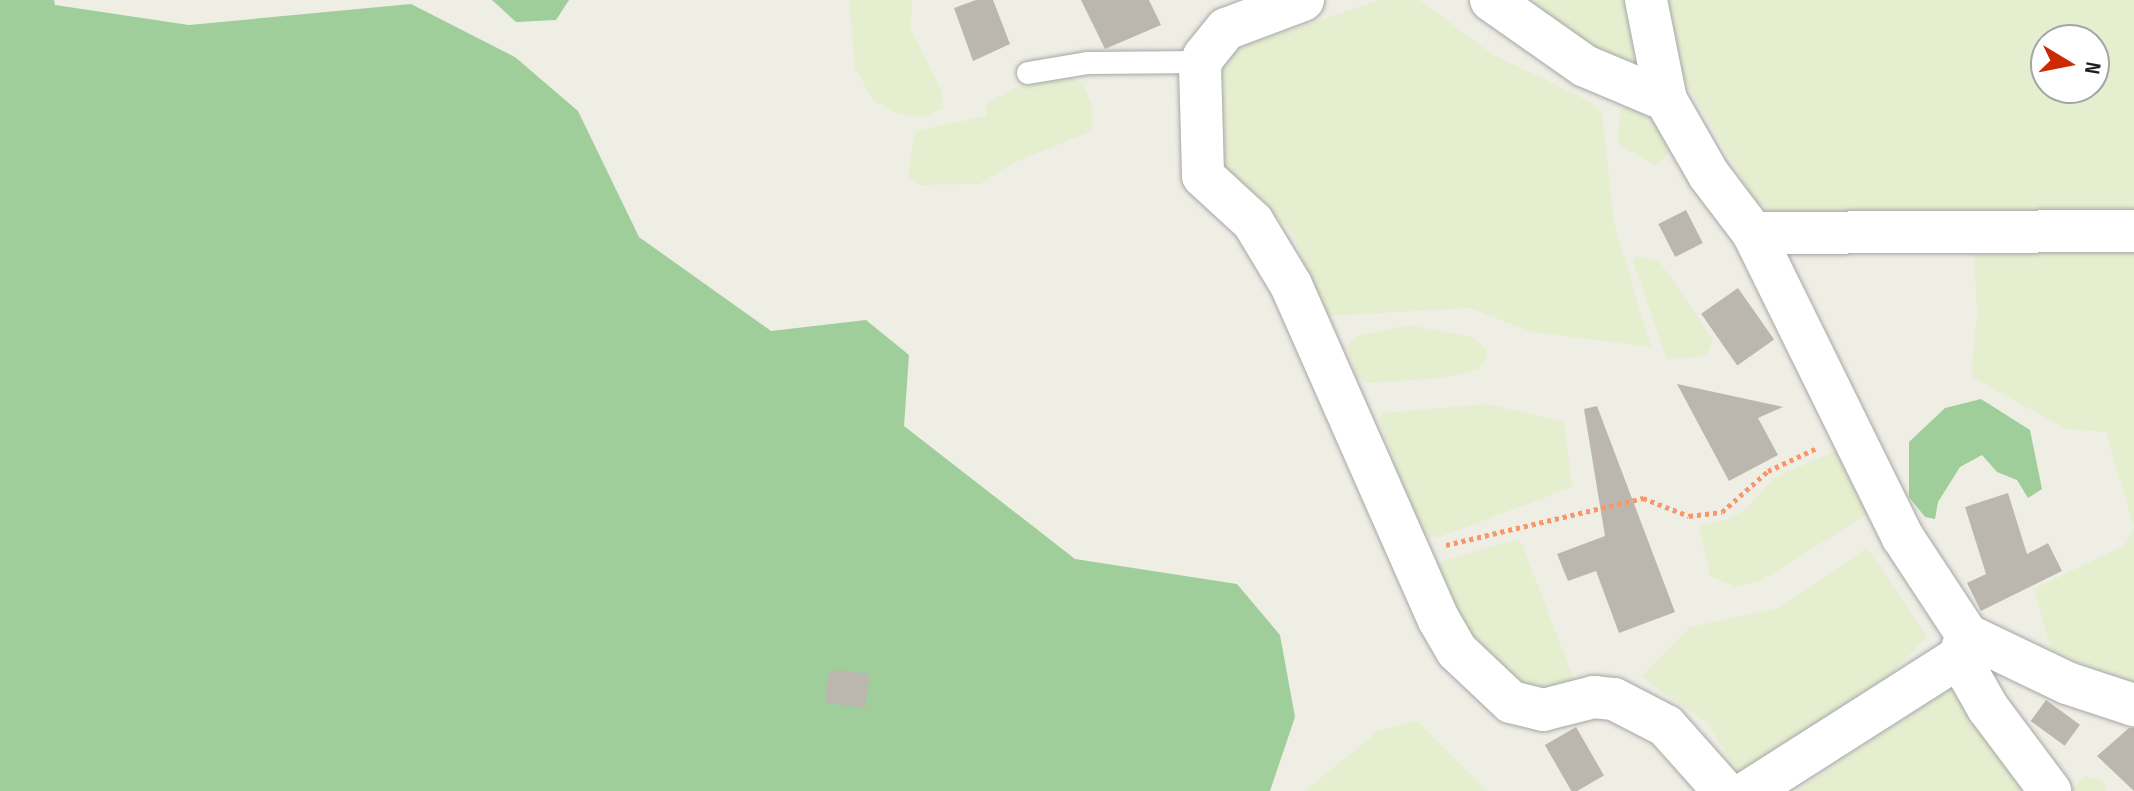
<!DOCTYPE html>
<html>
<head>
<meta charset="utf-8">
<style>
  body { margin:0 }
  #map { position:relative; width:2134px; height:791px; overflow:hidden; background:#efeee5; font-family:"Sofia Sans Condensed",sans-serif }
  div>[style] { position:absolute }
  .farmland>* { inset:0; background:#e6eed0 }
  .forest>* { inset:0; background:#9fce9a }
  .building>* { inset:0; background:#bcb7ae; transform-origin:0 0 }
  .path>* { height:5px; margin-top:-2.5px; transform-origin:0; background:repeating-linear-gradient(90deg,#f9976c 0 4px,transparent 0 8px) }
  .roads { filter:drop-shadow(0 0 2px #a6a6a6) drop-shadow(0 0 2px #a6a6a6) }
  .service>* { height:22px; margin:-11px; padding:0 11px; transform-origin:11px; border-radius:11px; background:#fff }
  .minor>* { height:42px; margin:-21px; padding:0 21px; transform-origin:21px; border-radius:21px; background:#fff }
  span { translate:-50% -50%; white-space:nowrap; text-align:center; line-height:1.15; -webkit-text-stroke:7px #fff; paint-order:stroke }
  .north { position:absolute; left:2030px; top:24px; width:80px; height:80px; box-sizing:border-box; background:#fff; border:2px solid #a5a5a5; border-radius:50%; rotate:100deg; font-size:22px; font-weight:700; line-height:32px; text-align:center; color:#1f1f1f }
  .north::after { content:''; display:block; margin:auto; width:28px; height:36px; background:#cb2a02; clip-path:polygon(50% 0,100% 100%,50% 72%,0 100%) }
</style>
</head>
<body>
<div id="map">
  <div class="farmland">
    <div style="clip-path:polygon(849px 0,912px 0,911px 29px,942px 91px,943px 108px,922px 118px,895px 113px,873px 100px,855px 68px)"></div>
    <div style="clip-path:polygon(1380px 0,1420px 0,1492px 54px,1589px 101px,1602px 112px,1614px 223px,1651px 347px,1533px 332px,1469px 308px,1327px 316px,1291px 230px,1223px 173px,1216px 83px,1231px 50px)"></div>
    <div style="clip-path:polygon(1521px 0,1628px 0,1637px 70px,1629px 70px)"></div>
    <div style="clip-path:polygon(evenodd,1667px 0,2134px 0,2134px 215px,1779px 218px,1754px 199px,1677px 67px,1667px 0,2046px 40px,2094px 40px,2094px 88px,2046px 88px,2046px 40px)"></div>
    <div style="clip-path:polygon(1065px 76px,1083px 84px,1093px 107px,1091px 131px,1009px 165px,980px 184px,920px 185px,908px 178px,915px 131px,986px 116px,987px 103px,1017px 87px)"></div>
    <div style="clip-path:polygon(1629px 106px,1639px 109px,1667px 137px,1672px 150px,1656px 166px,1618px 144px,1620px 110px)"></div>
    <div style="clip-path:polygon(2134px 248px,2134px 686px,2051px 649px,2034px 589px,2125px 545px,2134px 528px,2106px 432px,2066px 429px,1974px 378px,1971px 372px,1977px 316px,1974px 249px)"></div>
    <div style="clip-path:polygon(1636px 256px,1659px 261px,1695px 312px,1713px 340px,1706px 356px,1667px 360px,1633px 262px)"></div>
    <div style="clip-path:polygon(1408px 325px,1474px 337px,1487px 350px,1485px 361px,1478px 370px,1443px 378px,1369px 383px,1357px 377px,1347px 345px,1358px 336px)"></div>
    <div style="clip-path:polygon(1488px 404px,1564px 422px,1572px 487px,1437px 538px,1424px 535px,1417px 529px,1379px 419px,1384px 413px)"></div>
    <div style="clip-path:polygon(1838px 450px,1868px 514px,1762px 580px,1736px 587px,1710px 576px,1699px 526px,1729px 519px,1747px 508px,1773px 478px)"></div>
    <div style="clip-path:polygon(1514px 540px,1522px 544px,1574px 680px,1571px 691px,1559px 697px,1505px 681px,1446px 606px,1435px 563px)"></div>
    <div style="clip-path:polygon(1867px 548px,1927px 637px,1889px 676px,1739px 773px,1706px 722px,1641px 677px,1690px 627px,1779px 608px)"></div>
    <div style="clip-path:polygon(1952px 687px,1959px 689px,2032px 791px,1796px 791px)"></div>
    <div style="clip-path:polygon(1416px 720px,1488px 791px,1305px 791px,1378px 731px)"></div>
    <div style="clip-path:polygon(2085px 776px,2103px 782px,2106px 791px,2069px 791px)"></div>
  </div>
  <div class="forest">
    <div style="clip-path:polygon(0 0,54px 0,55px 5px,189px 25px,411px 4px,515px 57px,578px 111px,639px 237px,771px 331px,866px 320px,909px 355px,904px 426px,1075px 559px,1237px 584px,1280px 635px,1295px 717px,1270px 791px,0 791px)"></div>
    <div style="clip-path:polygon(492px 0,569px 0,556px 20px,516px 22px)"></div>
    <div style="clip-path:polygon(1981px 399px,2030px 430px,2042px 489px,2028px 498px,2017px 480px,1997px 472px,1982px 455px,1960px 467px,1938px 502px,1935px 519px,1925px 517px,1909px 497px,1909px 442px,1945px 408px)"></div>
  </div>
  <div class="building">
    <div style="clip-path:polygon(976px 0,993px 0,1010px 44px,973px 61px,954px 8px)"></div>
    <div style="clip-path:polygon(1081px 0,1149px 0,1161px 25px,1105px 49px)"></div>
    <div style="left:1686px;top:210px;width:37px;height:31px;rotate:63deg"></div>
    <div style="left:1738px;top:288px;width:63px;height:45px;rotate:55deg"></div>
    <div style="clip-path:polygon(1677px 384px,1783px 407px,1758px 418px,1778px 455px,1729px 481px)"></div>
    <div style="clip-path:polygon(1597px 406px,1675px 612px,1619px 633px,1596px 571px,1568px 581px,1557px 554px,1605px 536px,1584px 409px)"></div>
    <div style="clip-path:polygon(2008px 493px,2027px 554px,2048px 543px,2062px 571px,1981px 611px,1967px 583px,1986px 574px,1965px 507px)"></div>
    <div style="clip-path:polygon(837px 670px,870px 674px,865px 708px,825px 703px,829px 672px)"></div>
    <div style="left:2046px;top:700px;width:42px;height:26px;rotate:36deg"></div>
    <div style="left:1576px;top:727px;width:56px;height:36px;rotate:60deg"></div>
    <div style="clip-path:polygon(2129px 728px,2134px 728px,2134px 791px,2097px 756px)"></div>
  </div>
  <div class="path">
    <div style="left:1446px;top:545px;width:203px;rotate:-13.4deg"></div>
    <div style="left:1643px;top:498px;width:49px;rotate:21.4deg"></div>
    <div style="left:1689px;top:516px;width:33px;rotate:-7deg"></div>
    <div style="left:1722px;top:512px;width:62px;rotate:-41.7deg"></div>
    <div style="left:1768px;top:471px;width:54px;rotate:-25.1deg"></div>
  </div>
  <div class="roads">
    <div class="service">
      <div style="left:1028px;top:73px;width:61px;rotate:-9.5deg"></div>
      <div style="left:1088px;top:63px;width:114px;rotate:-0.5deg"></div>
    </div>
    <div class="minor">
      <div style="left:1303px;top:0;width:82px;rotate:159.4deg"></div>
      <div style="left:1226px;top:29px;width:35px;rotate:129deg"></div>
      <div style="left:1204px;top:56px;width:11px;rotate:112deg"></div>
      <div style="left:1200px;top:66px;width:110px;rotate:88.4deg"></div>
      <div style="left:1203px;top:176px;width:68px;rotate:42.6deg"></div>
      <div style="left:1253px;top:222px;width:74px;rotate:58.9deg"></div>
      <div style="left:1291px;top:285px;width:366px;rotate:66.2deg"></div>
      <div style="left:1439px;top:620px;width:36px;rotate:60deg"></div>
      <div style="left:1457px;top:651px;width:74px;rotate:43.4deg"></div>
      <div style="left:1511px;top:702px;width:33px;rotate:14deg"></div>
      <div style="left:1543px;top:710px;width:53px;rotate:-14.3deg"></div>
      <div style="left:1594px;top:697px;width:20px;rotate:6deg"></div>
      <div style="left:1614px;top:699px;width:59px;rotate:27.4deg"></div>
      <div style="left:1666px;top:726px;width:87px;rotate:48.3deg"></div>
      <div style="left:1491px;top:0;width:115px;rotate:35.1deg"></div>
      <div style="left:1585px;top:66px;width:88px;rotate:22.8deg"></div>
      <div style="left:1646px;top:0;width:102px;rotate:78.7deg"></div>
      <div style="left:1666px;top:100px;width:86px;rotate:60.2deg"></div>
      <div style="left:1709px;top:175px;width:73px;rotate:52.8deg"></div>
      <div style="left:1753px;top:233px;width:338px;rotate:63.8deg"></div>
      <div style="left:1902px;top:536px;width:118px;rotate:56.7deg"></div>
      <div style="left:1967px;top:635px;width:111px;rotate:25.6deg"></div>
      <div style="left:2067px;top:683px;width:71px;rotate:18.2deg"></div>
      <div style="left:1753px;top:233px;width:381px;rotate:-0.3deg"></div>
      <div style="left:1967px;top:635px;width:23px;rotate:110deg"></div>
      <div style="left:1959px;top:657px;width:59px;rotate:60.4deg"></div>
      <div style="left:1988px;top:708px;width:104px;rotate:53.2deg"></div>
      <div style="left:1749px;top:791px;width:249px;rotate:-32.5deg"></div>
    </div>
  </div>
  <div class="north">N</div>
</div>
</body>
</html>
